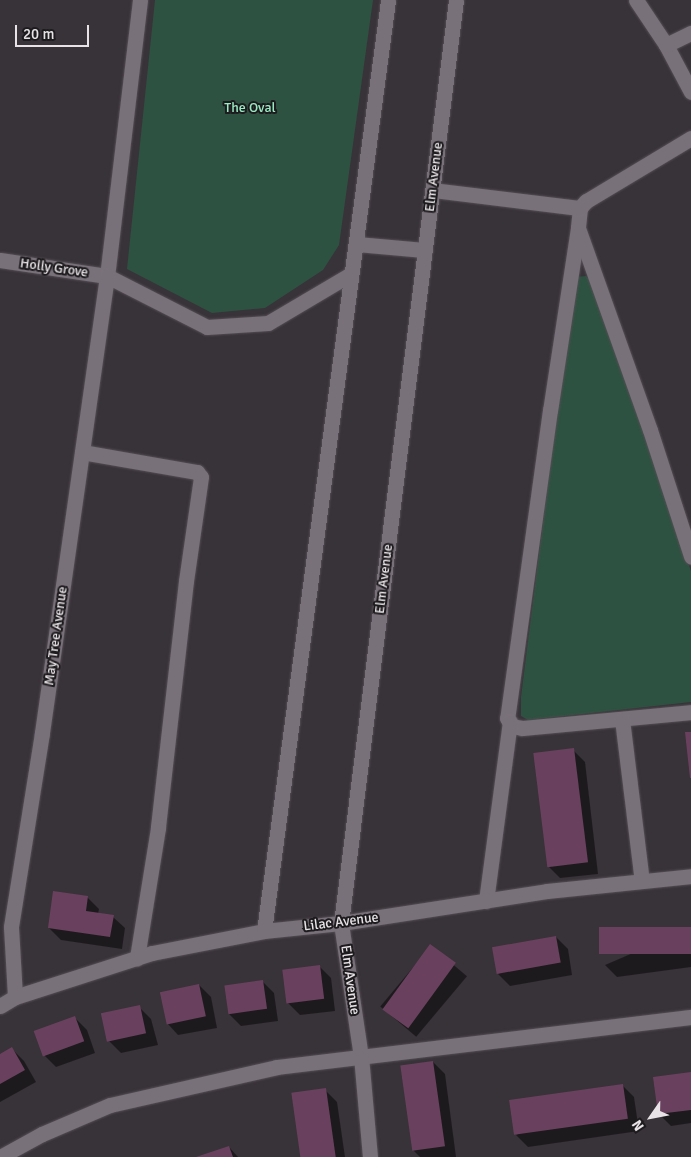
<!DOCTYPE html>
<html>
<head>
<meta charset="utf-8">
<style>
  body { margin:0 }
  #map { position:relative; width:691px; height:1157px; overflow:hidden; background:#383239; font-family:Signika,sans-serif }
  div>[style] { position:absolute }
  .green>* { inset:0; background:#2e5241 }
  .shadow>* { inset:0; background:#0007; transform-origin:0 0 }
  .building>* { inset:0; background:#69415e; transform-origin:0 0 }
  .roads { filter:drop-shadow(0 0 1px #544e54) drop-shadow(0 0 1px #544e54) }
  .minor>* { height:15px; margin:-7.5px; padding:0 7.5px; transform-origin:7.5px; border-radius:7.5px; background:#79717a }
  span { translate:-50% -50%; white-space:nowrap; text-align:center; line-height:1.15; -webkit-text-stroke:4px #1e1b1e; paint-order:stroke }
  .park-label { font-size:14px; color:#97ebc3 }
  .street-label { font-size:14px; color:#e7e3e7 }
  .north { position:absolute; left:626px; top:1092px; width:50px; height:50px; -webkit-text-stroke:4px #1e1b1e; paint-order:stroke; rotate:237deg; font-size:14px; font-weight:700; line-height:20px; text-align:center; color:#e7e3e7 }
  .north::after { content:''; display:block; margin:auto; width:18px; height:22px; background:#e7e3e7; clip-path:polygon(50% 0,100% 100%,50% 72%,0 100%) }
  .scale { position:absolute; left:15px; top:25px; width:74px; height:22px; box-sizing:border-box; border:2px solid #e7e3e7; border-top:0; padding-left:6px; font-size:15px; line-height:18px; white-space:nowrap; color:#e7e3e7; -webkit-text-stroke:4px #1e1b1e; paint-order:stroke }
</style>
</head>
<body>
<div id="map">
  <div class="green">
    <div style="clip-path:polygon(155px 0,373px 0,339px 245px,323px 270px,265px 308px,212px 313px,127px 269px)"></div>
    <div style="clip-path:polygon(586px 276px,595px 285px,691px 571px,691px 702px,528px 720px,521px 716px,521px 697px,572px 291px,576px 277px)"></div>
  </div>
  <div class="shadow">
    <div style="clip-path:polygon(573px 750px,585px 762px,598px 874px,560px 878px,548px 866px)"></div>
    <div style="clip-path:polygon(87px 897px,99px 909px,98px 914px,113px 917px,125px 928px,122px 949px,61px 940px,49px 928px)"></div>
    <div style="clip-path:polygon(691px 928px,691px 967px,617px 977px,605px 965px)"></div>
    <div style="clip-path:polygon(556px 937px,568px 949px,572px 975px,510px 986px,498px 974px)"></div>
    <div style="left:431px;top:946px;width:47px;height:79px;rotate:40deg"></div>
    <div style="clip-path:polygon(319px 966px,331px 978px,335px 1011px,300px 1015px,288px 1003px)"></div>
    <div style="clip-path:polygon(262px 981px,274px 993px,278px 1021px,241px 1026px,229px 1014px)"></div>
    <div style="clip-path:polygon(199px 985px,211px 997px,217px 1028px,178px 1035px,167px 1023px)"></div>
    <div style="clip-path:polygon(139px 1007px,151px 1019px,158px 1045px,121px 1053px,109px 1041px)"></div>
    <div style="clip-path:polygon(75px 1018px,87px 1030px,95px 1053px,56px 1067px,44px 1055px)"></div>
    <div style="clip-path:polygon(12px 1049px,24px 1061px,36px 1082px,0 1102px,0 1055px)"></div>
    <div style="clip-path:polygon(433px 1062px,445px 1074px,456px 1157px,420px 1157px,413px 1150px)"></div>
    <div style="clip-path:polygon(691px 1073px,691px 1123px,671px 1126px,659px 1114px)"></div>
    <div style="clip-path:polygon(622px 1085px,634px 1097px,639px 1131px,528px 1147px,516px 1135px)"></div>
    <div style="clip-path:polygon(325px 1090px,337px 1102px,345px 1157px,301px 1157px)"></div>
    <div style="clip-path:polygon(229px 1147px,238px 1157px,199px 1157px)"></div>
  </div>
  <div class="building">
    <div style="clip-path:polygon(685px 732px,691px 732px,691px 778px,690px 778px)"></div>
    <div style="left:574px;top:748px;width:115px;height:41px;rotate:83deg"></div>
    <div style="clip-path:polygon(53px 891px,88px 896px,86px 911px,114px 915px,110px 937px,48px 928px)"></div>
    <div style="left:691px;top:927px;width:27px;height:92px;rotate:90deg"></div>
    <div style="left:556px;top:936px;width:27px;height:65px;rotate:80deg"></div>
    <div style="left:430px;top:944px;width:32px;height:81px;rotate:36deg"></div>
    <div style="left:320px;top:965px;width:34px;height:38px;rotate:83deg"></div>
    <div style="left:263px;top:980px;width:29px;height:39px;rotate:82deg"></div>
    <div style="left:199px;top:984px;width:33px;height:40px;rotate:78deg"></div>
    <div style="left:140px;top:1005px;width:29px;height:40px;rotate:78deg"></div>
    <div style="left:75px;top:1016px;width:27px;height:44px;rotate:70deg"></div>
    <div style="clip-path:polygon(12px 1047px,25px 1070px,0 1084px,0 1054px)"></div>
    <div style="left:433px;top:1061px;width:86px;height:33px;rotate:82deg"></div>
    <div style="clip-path:polygon(691px 1072px,691px 1110px,658px 1114px,653px 1077px)"></div>
    <div style="left:623px;top:1084px;width:35px;height:115px;rotate:82deg"></div>
    <div style="left:326px;top:1088px;width:70px;height:35px;rotate:82deg"></div>
    <div style="clip-path:polygon(229px 1146px,233px 1157px,196px 1157px)"></div>
  </div>
  <div class="roads">
    <div class="minor">
      <div style="left:140px;top:0;width:278px;rotate:96.8deg"></div>
      <div style="left:107px;top:276px;width:112px;rotate:27deg"></div>
      <div style="left:207px;top:327px;width:61px;rotate:-3.8deg"></div>
      <div style="left:268px;top:323px;width:96px;rotate:-30.6deg"></div>
      <div style="left:636px;top:0;width:54px;rotate:56.3deg"></div>
      <div style="left:666px;top:45px;width:53px;rotate:62deg"></div>
      <div style="left:666px;top:45px;width:28px;rotate:-26deg"></div>
      <div style="left:691px;top:138px;width:122px;rotate:149deg"></div>
      <div style="left:586px;top:201px;width:9px;rotate:131deg"></div>
      <div style="left:580px;top:208px;width:20px;rotate:96deg"></div>
      <div style="left:578px;top:228px;width:214px;rotate:70.4deg"></div>
      <div style="left:650px;top:430px;width:133px;rotate:72deg"></div>
      <div style="left:433px;top:190px;width:148px;rotate:7deg"></div>
      <div style="left:578px;top:228px;width:184px;rotate:98.7deg"></div>
      <div style="left:550px;top:410px;width:311px;rotate:97.9deg"></div>
      <div style="left:507px;top:718px;width:9px;rotate:58deg"></div>
      <div style="left:512px;top:726px;width:10px;rotate:11deg"></div>
      <div style="left:522px;top:728px;width:170px;rotate:-5.4deg"></div>
      <div style="left:356px;top:244px;width:69px;rotate:5deg"></div>
      <div style="left:0;top:260px;width:108px;rotate:8.5deg"></div>
      <div style="left:107px;top:276px;width:462px;rotate:98.1deg"></div>
      <div style="left:42px;top:733px;width:196px;rotate:99.1deg"></div>
      <div style="left:11px;top:927px;width:70px;rotate:86.7deg"></div>
      <div style="left:82px;top:452px;width:117px;rotate:9.9deg"></div>
      <div style="left:197px;top:472px;width:6px;rotate:51deg"></div>
      <div style="left:201px;top:477px;width:105px;rotate:98.2deg"></div>
      <div style="left:186px;top:581px;width:249px;rotate:96.5deg"></div>
      <div style="left:158px;top:828px;width:132px;rotate:99.2deg"></div>
      <div style="left:622px;top:719px;width:163px;rotate:83deg"></div>
      <div style="left:486px;top:901px;width:181px;rotate:-82.4deg"></div>
      <div style="left:264px;top:931px;width:939px;rotate:-82.41deg"></div>
      <div style="left:0;top:1006px;width:17px;rotate:-31deg"></div>
      <div style="left:15px;top:997px;width:144px;rotate:-17.8deg"></div>
      <div style="left:152px;top:953px;width:114px;rotate:-11.1deg"></div>
      <div style="left:264px;top:931px;width:77px;rotate:-5.9deg"></div>
      <div style="left:341px;top:923px;width:208px;rotate:-8.8deg"></div>
      <div style="left:547px;top:891px;width:145px;rotate:-5.9deg"></div>
      <div style="left:0;top:1157px;width:48px;rotate:-28.7deg"></div>
      <div style="left:42px;top:1134px;width:74px;rotate:-23.1deg"></div>
      <div style="left:110px;top:1105px;width:171px;rotate:-12.8deg"></div>
      <div style="left:277px;top:1067px;width:417px;rotate:-6.9deg"></div>
      <div style="left:370px;top:1157px;width:100px;rotate:-95.1deg"></div>
      <div style="left:361px;top:1057px;width:135px;rotate:-98.5deg"></div>
      <div style="left:341px;top:923px;width:930px;rotate:-82.9deg"></div>
    </div>
  </div>
  <div class="park-label">
    <span style="left:250px;top:108px">The Oval</span>
  </div>
  <div class="street-label">
    <span style="left:434px;top:177px;rotate:-83deg">Elm Avenue</span>
    <span style="left:54px;top:268px;rotate:8deg">Holly Grove</span>
    <span style="left:384px;top:579px;rotate:-83deg">Elm Avenue</span>
    <span style="left:56px;top:636px;rotate:-82deg">May Tree Avenue</span>
    <span style="left:341px;top:922px;rotate:-7deg">Lilac Avenue</span>
    <span style="left:350px;top:980px;rotate:82deg">Elm Avenue</span>
  </div>
  <div class="north">N</div>
  <div class="scale">20 m</div>
</div>
</body>
</html>
